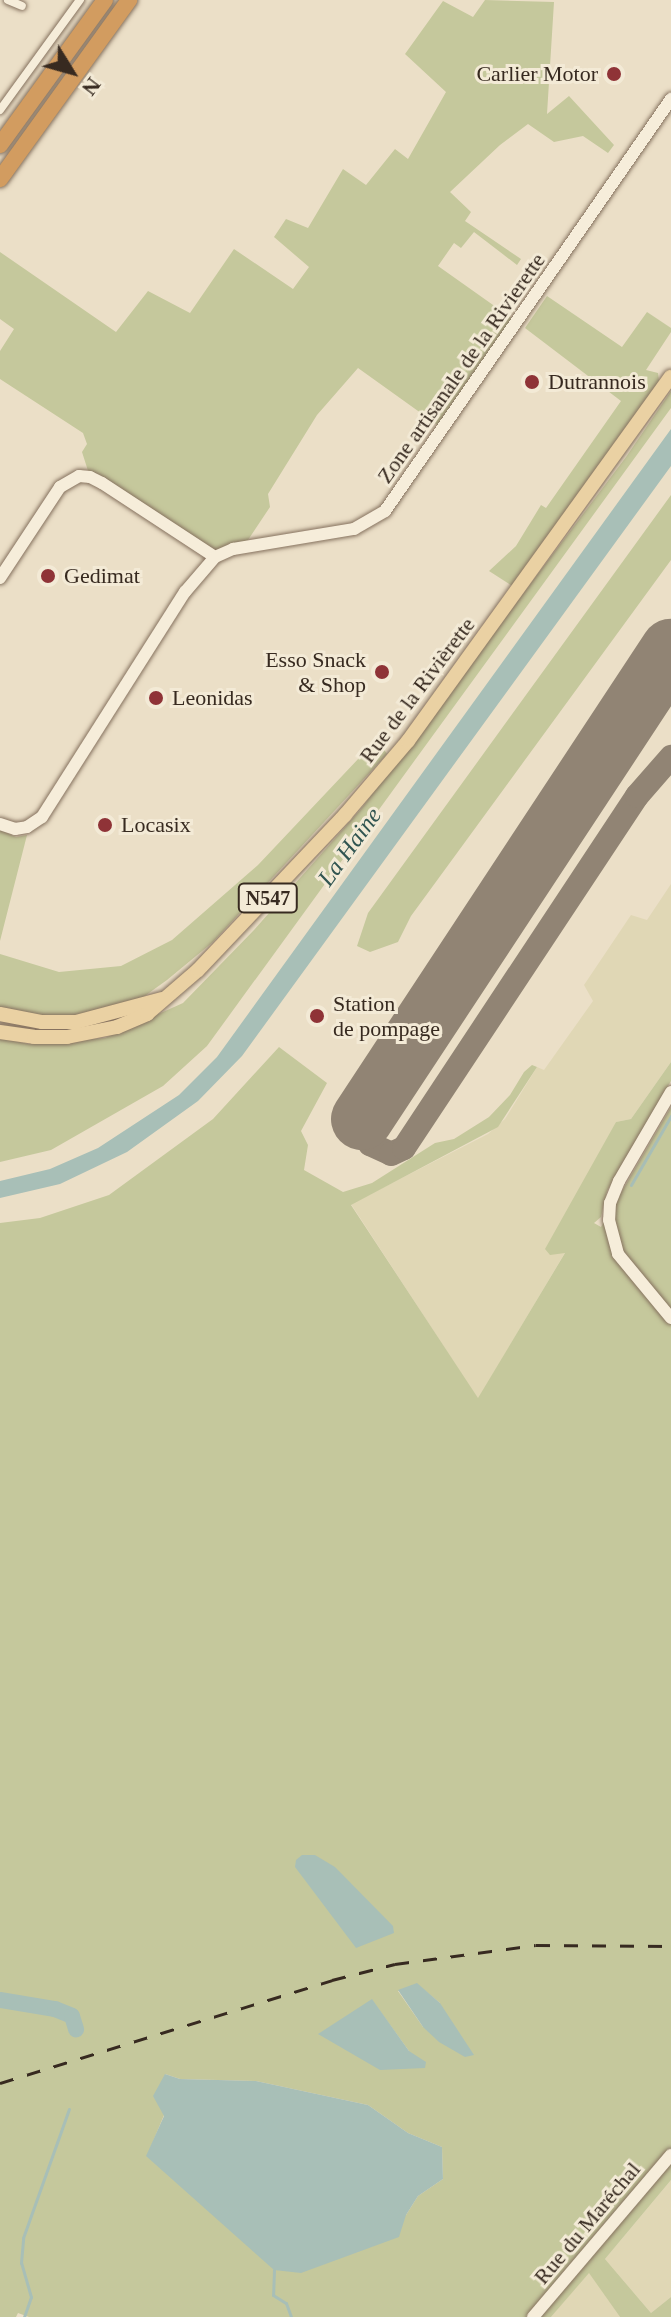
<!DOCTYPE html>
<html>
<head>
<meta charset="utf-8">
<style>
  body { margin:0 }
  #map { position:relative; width:671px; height:2317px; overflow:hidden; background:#ebdfc7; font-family:"Times New Roman",serif }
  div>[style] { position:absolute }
  .farmland>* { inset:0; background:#e0d7b5 }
  .green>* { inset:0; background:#c5c89c }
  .water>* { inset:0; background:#a8bfb7 }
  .stream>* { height:3px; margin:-1.5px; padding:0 1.5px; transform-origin:1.5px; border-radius:1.5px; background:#a8bfb7 }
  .river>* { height:16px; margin:-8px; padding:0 8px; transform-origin:8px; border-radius:8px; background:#a8bfb7 }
  .taxiway>* { height:24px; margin:-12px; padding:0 12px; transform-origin:12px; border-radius:12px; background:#918474 }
  .runway>* { height:62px; margin:-31px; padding:0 31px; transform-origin:31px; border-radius:31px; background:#918474 }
  .roads { filter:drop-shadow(0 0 2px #85715e) drop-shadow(0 0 2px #85715e) }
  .street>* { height:8px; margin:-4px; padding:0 4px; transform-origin:4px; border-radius:4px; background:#f6edda }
  .secondary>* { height:12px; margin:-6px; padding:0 6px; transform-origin:6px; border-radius:6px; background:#f6edda }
  .primary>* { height:14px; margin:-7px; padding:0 7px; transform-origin:7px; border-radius:7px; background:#ead1a3 }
  .highway>* { height:16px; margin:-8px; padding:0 8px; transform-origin:8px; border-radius:8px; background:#d29c60 }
  .rail>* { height:3px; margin-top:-1.5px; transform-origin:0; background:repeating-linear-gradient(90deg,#372a20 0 14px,transparent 0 28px) }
  .dots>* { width:22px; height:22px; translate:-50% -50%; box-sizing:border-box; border:4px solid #f3ead6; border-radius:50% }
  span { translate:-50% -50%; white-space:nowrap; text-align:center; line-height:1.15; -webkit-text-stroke:6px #f3ead6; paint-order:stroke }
  .shield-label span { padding:2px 6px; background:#f3ead6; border:2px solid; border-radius:6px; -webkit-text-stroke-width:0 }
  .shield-label { font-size:20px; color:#372a20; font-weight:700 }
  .poi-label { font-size:22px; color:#372a20 }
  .right { translate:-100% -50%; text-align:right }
  .left { translate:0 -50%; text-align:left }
  .street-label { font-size:22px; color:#372a20 }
  .water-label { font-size:24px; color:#315551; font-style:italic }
  .north { position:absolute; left:32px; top:32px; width:80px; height:80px; -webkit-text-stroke:6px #f3ead6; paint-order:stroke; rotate:127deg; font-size:22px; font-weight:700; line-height:32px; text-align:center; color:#372a20 }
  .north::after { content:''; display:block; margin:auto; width:28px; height:36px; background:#372a20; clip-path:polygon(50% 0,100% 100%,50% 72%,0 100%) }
</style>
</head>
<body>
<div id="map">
  <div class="farmland">
    <div style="clip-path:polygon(671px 884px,671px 1062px,631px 1119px,616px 1122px,566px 1251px,478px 1399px,351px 1204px,488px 1134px,505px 1119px,537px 1067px,544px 1070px,593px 1001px,584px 985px,631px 915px,647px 920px)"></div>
    <div style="clip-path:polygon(671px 2180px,671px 2297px,651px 2313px,605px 2259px)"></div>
    <div style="clip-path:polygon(589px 2272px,620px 2317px,551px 2317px)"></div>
  </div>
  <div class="green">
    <div style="clip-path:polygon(485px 0,554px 2px,547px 114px,569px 96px,614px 145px,608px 153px,583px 136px,554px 142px,528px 124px,500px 145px,450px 192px,471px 212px,465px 221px,521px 259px,517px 265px,474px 232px,461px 248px,454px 243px,438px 266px,513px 319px,439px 426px,358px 368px,317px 415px,268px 494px,270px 507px,248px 540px,211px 554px,90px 477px,82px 452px,87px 444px,83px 433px,0 379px,0 351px,14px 329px,0 319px,0 252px,116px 332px,148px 291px,190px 313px,234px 249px,293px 289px,309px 267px,274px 237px,286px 219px,308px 228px,343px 169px,366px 185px,395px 149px,408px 159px,446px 92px,405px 54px,443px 1px,473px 17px)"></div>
    <div style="clip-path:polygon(547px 296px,622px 347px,647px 312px,671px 328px,671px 332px,646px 370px,658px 373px,659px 381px,514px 587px,489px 571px,516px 546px,541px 505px,546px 508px,621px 401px,525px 328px)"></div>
    <div style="clip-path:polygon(671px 391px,671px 408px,207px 1046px,163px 1086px,51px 1150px,0 1162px,0 1037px,28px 1044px,105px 1038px,183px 1003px,254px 930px,361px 809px,626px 457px)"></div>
    <div style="clip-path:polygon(671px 495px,671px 560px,411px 916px,398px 942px,370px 952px,357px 946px,368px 913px)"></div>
    <div style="clip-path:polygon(377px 739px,387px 754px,213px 942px,167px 980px,135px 1003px,83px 1017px,53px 1019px,0 1007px,0 954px,59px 972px,121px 966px,172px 940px,258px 865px)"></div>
    <div style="clip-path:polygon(0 830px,16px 837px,27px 835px,0 941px)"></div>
    <div style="clip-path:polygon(evenodd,279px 1047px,327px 1083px,301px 1131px,308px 1145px,304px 1170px,343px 1192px,372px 1183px,435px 1143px,454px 1139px,489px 1117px,510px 1095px,524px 1072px,532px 1065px,537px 1067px,498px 1127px,351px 1205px,478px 1398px,565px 1253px,550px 1255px,545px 1249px,616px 1122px,631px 1119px,671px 1062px,671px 1081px,607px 1191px,601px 1217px,594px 1223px,601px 1227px,671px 1107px,671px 2151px,529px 2317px,29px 2317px,18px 2313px,16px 2317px,0 2317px,0 1223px,40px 1218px,109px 1195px,213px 1119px,279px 1047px,417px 1984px,440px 2003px,423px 2027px,398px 1991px,417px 1984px,279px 1047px,372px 2000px,409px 2051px,319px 2034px,372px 2000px,279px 1047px,165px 2074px,180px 2079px,256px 2081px,368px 2105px,408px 2133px,442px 2147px,443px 2179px,418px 2196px,406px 2215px,147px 2156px,164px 2115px,165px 2074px)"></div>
    <div style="clip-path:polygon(671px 2162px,671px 2180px,605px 2259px,651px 2313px,671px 2297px,671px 2317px,620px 2317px,589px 2273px,551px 2317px,540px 2317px)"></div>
  </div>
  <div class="water">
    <div style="clip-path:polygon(671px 429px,671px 466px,242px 1056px,198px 1101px,127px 1152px,60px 1184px,0 1198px,0 1181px,50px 1169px,98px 1148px,179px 1095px,217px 1057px)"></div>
    <div style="clip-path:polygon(302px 1855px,315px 1855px,335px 1867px,393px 1926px,394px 1933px,356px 1948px,295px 1867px,296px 1860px)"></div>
    <div style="clip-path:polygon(417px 1983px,440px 2003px,474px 2055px,465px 2057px,439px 2042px,423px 2027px,398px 1990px)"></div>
    <div style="clip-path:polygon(372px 1999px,409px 2051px,426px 2062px,425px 2068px,380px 2070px,318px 2034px)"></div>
    <div style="clip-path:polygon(165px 2074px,180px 2079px,256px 2081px,368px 2105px,408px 2133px,442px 2147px,443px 2179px,418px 2196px,406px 2215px,399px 2237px,301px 2273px,274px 2270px,146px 2156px,164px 2116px,153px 2096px)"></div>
  </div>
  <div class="stream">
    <div style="left:631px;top:1185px;width:80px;rotate:-59.9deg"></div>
    <div style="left:274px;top:2270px;width:25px;rotate:92deg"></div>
    <div style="left:273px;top:2295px;width:15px;rotate:32deg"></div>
    <div style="left:286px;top:2303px;width:15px;rotate:70deg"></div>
    <div style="left:24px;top:2317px;width:21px;rotate:-71deg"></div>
    <div style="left:31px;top:2297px;width:35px;rotate:-106deg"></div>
    <div style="left:21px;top:2263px;width:25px;rotate:-85deg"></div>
    <div style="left:23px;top:2238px;width:137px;rotate:-70.4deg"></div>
  </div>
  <div class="river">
    <div style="left:0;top:2000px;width:56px;rotate:9.3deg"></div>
    <div style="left:55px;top:2009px;width:18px;rotate:22deg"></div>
    <div style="left:72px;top:2016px;width:14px;rotate:73deg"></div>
  </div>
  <div class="taxiway">
    <div style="left:362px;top:1119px;width:9px;rotate:103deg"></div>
    <div style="left:360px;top:1128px;width:19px;rotate:58deg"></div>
    <div style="left:370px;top:1144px;width:23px;rotate:25deg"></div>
    <div style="left:391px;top:1154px;width:14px;rotate:-25deg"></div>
    <div style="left:404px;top:1148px;width:422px;rotate:-56.5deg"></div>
    <div style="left:637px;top:796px;width:52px;rotate:-48.9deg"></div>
  </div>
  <div class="runway">
    <div style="left:362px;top:1119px;width:562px;rotate:-56.62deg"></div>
  </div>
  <div class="roads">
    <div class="street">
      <div style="left:8px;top:0;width:15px;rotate:23deg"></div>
      <div style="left:0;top:110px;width:136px;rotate:-54deg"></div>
    </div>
    <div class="secondary">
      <div style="left:0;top:578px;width:109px;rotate:-56.6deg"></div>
      <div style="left:60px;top:487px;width:22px;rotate:-30deg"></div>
      <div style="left:79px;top:476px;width:11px;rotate:5deg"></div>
      <div style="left:90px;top:477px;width:13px;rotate:27deg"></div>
      <div style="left:102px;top:483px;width:135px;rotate:33.2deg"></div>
      <div style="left:0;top:824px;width:16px;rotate:18deg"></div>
      <div style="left:15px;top:829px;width:12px;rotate:-9deg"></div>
      <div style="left:27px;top:827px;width:18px;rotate:-34deg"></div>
      <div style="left:42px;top:817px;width:267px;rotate:-57.6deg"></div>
      <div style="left:185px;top:592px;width:46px;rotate:-49.4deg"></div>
      <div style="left:215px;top:557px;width:20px;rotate:-24deg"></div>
      <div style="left:233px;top:549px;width:123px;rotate:-9.4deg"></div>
      <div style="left:354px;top:529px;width:36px;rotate:-30deg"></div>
      <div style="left:385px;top:511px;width:502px;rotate:-55.23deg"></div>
      <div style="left:671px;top:1092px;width:103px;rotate:120.3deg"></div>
      <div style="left:619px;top:1181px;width:24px;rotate:112deg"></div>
      <div style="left:610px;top:1203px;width:17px;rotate:93deg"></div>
      <div style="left:609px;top:1220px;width:35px;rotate:75deg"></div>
      <div style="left:618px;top:1254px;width:83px;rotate:50.4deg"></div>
      <div style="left:533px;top:2317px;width:213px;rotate:-49.6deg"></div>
    </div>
    <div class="primary">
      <div style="left:0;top:1014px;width:43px;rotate:10.8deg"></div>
      <div style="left:42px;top:1022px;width:34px"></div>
      <div style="left:76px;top:1022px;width:89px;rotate:-15deg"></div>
      <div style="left:0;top:1032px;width:34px;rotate:8deg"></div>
      <div style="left:34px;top:1037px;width:33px"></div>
      <div style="left:67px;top:1037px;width:51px;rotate:-11.3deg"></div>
      <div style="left:117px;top:1027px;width:33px;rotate:-23deg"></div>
      <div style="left:147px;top:1014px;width:67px;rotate:-40.8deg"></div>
      <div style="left:198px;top:970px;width:214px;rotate:-46.5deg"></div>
      <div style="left:345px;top:815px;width:97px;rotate:-49.6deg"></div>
      <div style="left:408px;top:741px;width:449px;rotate:-54.2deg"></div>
    </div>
    <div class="highway">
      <div style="left:0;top:145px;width:179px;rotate:-54.1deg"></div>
      <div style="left:0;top:179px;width:221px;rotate:-54.2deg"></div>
    </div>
  </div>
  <div class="rail">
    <div style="left:0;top:2083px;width:348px;rotate:-17.2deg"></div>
    <div style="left:332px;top:1980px;width:65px;rotate:-14.3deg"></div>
    <div style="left:395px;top:1964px;width:142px;rotate:-7.7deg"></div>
    <div style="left:536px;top:1945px;width:135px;rotate:0.4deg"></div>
  </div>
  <div class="dots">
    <div style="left:614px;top:74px;background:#8f3337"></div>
    <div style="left:532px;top:382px;background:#8f3337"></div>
    <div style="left:48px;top:576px;background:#8f3337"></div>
    <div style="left:382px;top:672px;background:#8f3337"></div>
    <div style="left:156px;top:698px;background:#8f3337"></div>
    <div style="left:105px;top:825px;background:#8f3337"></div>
    <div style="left:317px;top:1016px;background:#8f3337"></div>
  </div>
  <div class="shield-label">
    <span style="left:268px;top:898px">N547</span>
  </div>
  <div class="poi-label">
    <span class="right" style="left:598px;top:74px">Carlier Motor</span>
    <span class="left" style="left:548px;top:382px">Dutrannois</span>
    <span class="left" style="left:64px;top:576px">Gedimat</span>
    <span class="right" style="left:366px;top:672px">Esso Snack<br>&amp; Shop</span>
    <span class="left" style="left:172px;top:698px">Leonidas</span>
    <span class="left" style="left:121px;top:825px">Locasix</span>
    <span class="left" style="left:333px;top:1016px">Station<br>de pompage</span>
  </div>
  <div class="street-label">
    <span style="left:461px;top:368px;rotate:-55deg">Zone artisanale de la Rivierette</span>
    <span style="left:417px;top:690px;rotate:-53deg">Rue de la Rivièrette</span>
    <span style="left:587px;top:2223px;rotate:-50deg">Rue du Maréchal</span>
  </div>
  <div class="water-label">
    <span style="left:350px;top:847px;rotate:-54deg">La Haine</span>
  </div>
  <div class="north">N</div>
</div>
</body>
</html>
